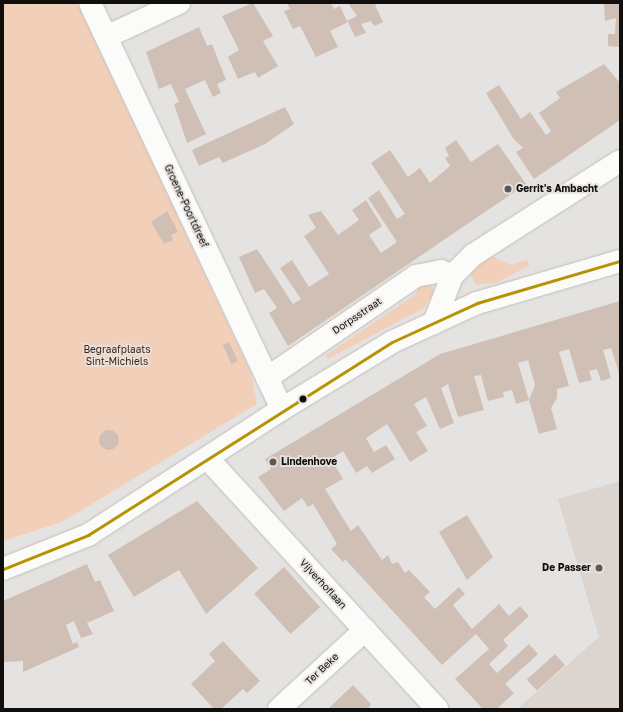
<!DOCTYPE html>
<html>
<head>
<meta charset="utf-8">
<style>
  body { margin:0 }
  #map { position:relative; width:623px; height:712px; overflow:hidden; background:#e5e3e1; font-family:"Golos Text",sans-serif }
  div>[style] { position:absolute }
  .built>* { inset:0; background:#dcd4cf }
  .green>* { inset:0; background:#f2cfb8 }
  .building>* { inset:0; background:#cfbfb4; transform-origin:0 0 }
  .round { border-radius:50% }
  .roads { filter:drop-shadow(0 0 1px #bfbebc) drop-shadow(0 0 1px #bfbebc) }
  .minor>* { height:22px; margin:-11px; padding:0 11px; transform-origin:11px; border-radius:11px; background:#fbfbfa }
  .bus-1>* { height:3px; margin:-1.5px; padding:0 1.5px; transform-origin:1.5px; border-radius:1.5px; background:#b79304 }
  .dots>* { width:11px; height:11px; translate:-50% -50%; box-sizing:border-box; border:2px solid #e7e2df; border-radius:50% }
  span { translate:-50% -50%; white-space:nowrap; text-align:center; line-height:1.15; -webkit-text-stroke:3.5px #e7e2df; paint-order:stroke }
  .poi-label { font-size:10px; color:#100f0e; font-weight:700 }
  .left { translate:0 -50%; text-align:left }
  .right { translate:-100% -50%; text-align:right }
  .street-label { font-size:10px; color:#100f0e }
  .park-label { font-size:10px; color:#43240e }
  .frame { position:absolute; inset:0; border:4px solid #100f0e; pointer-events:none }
</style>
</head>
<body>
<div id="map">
  <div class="built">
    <div style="clip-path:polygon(620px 481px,620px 709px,517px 709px,599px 637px,558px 499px)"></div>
  </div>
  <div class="green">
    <div style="clip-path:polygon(3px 3px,77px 3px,251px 373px,257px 404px,62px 522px,3px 541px)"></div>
    <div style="clip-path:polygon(492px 256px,510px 265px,527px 260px,530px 265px,496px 283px,477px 285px,471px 277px,472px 271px)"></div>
    <div style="clip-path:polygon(431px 283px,434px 293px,424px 308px,328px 359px,326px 355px,416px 294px,418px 285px)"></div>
  </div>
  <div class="building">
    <div style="clip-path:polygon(253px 3px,273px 36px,263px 41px,278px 66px,258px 78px,255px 72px,238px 79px,228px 57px,239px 50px,222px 16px)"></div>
    <div style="clip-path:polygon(287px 3px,331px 3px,334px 9px,340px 6px,347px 21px,357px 16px,348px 3px,379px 3px,375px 5px,383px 22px,374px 26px,371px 21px,361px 24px,366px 33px,355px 37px,348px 22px,330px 31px,338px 47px,316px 57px,300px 26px,293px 29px,284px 11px,290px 9px)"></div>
    <div style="clip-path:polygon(604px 3px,620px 3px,620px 63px,619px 47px,608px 46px,608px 34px,615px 34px,616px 18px,605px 21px)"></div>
    <div style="clip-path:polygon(199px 27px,207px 46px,212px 44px,226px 80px,217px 84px,221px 93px,213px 97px,205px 80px,185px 89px,206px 134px,187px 143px,174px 104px,179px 102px,171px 84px,159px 89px,146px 52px)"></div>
    <div style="clip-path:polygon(604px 64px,620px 83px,620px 120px,534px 179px,516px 152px,523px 148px,513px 138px,486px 93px,499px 85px,521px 119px,530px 112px,546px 135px,551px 131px,539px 113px,560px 98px,556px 92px)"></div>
    <div style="clip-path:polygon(285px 107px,294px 124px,265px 144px,223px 163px,219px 157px,199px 166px,192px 150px)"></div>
    <div style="clip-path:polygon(456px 140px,471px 162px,498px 144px,526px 184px,288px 346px,269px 313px,277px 308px,264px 289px,255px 293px,239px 257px,257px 249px,293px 304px,301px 299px,280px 268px,292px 260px,309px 287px,329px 274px,304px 236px,316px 228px,308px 215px,321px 211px,338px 235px,359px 220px,352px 210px,366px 200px,382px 226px,369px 235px,381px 253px,397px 242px,368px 198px,379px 190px,397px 219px,405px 214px,371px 163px,390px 150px,408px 177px,420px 168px,430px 183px,450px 166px,445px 158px,449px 156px,445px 148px)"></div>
    <div style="clip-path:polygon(167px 211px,178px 232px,171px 235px,173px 240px,164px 244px,151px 222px)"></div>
    <div style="clip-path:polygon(620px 301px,620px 376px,611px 348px,603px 350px,611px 378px,601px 381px,597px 369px,589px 371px,592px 380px,579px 383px,569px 349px,559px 352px,569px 386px,557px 389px,557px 398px,551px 408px,557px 429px,539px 434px,529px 400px,535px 385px,528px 360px,518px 363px,529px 400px,516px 404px,512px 390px,503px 392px,504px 397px,488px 401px,481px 375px,474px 376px,484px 410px,458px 417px,448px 384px,441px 388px,454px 423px,440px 429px,426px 397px,414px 404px,427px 426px,416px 432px,428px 451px,410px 462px,387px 424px,366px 438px,374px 452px,386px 445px,395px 459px,372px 473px,367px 466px,356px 473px,343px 451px,331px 459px,343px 479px,325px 489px,351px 531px,358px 525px,382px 560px,388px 555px,392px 564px,398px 562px,405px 573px,409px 570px,430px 592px,424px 597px,435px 609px,459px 587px,465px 594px,453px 605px,472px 629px,499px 604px,509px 616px,520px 606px,529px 616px,503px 640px,508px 646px,489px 664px,497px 673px,529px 644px,538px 654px,505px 684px,514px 693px,497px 709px,483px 709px,455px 679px,489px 649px,476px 634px,442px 665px,345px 559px,343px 562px,331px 549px,337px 544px,313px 504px,308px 507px,302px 498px,284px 511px,258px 477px,271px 469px,265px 459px,440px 354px)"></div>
    <div style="left:229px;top:342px;width:21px;height:7px;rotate:65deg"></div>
    <div class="round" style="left:99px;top:430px;width:20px;height:20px"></div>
    <div style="clip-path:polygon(197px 501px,258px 568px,206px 614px,179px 570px,134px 597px,108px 555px)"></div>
    <div style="clip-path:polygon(467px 515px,493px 557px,467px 580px,439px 532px)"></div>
    <div style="clip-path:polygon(87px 564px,95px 582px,100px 580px,114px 611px,87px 623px,93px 634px,81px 638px,74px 621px,66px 625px,73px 644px,77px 642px,79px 647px,23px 672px,23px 661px,3px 662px,3px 601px)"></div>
    <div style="left:284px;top:567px;width:54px;height:40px;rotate:48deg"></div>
    <div style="clip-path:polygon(223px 641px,260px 681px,247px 693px,243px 689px,221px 709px,214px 709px,191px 684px,215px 661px,209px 654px)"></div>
    <div style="left:555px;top:654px;width:15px;height:38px;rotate:48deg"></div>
    <div style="clip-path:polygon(353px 685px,371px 704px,368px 709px,328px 709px)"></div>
  </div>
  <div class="roads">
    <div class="minor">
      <div style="left:90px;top:3px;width:449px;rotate:64.7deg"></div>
      <div style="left:106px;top:37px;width:81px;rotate:-25deg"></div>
      <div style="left:434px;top:323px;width:50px;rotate:-69deg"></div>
      <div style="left:452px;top:276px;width:30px;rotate:-45deg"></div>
      <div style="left:473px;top:255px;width:174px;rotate:-32.6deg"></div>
      <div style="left:267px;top:378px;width:181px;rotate:-34.4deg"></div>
      <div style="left:416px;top:276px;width:25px;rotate:-11deg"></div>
      <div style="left:441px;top:271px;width:12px;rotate:24deg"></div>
      <div style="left:209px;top:460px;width:338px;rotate:47.5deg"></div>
      <div style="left:3px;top:569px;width:92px;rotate:-21.8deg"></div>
      <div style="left:88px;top:535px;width:231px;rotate:-33deg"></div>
      <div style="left:282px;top:409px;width:129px;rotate:-31.3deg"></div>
      <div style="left:392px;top:342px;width:94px;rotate:-24.6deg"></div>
      <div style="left:477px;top:303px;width:149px;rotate:-16.4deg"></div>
      <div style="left:279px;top:709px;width:117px;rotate:-42.6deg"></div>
    </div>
  </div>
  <div class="bus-1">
    <div style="left:3px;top:569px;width:92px;rotate:-21.8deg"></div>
    <div style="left:88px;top:535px;width:360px;rotate:-32.4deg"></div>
    <div style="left:392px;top:342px;width:94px;rotate:-24.6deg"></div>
    <div style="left:477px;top:303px;width:149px;rotate:-16.4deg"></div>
  </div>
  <div class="dots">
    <div style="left:508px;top:189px;background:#5b5958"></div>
    <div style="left:303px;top:399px;background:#100f0e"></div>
    <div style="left:273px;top:462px;background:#5b5958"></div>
    <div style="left:599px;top:568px;background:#5b5958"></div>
  </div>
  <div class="poi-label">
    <span class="left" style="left:516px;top:189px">Gerrit's Ambacht</span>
    <span class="left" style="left:281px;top:462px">Lindenhove</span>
    <span class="right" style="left:591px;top:568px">De Passer</span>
  </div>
  <div class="street-label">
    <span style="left:186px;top:206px;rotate:65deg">Groene-Poortdreef</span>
    <span style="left:357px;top:316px;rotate:-34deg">Dorpsstraat</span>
    <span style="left:323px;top:584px;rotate:47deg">Vijverhoflaan</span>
    <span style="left:322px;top:669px;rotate:-43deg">Ter Beke</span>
  </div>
  <div class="park-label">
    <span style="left:117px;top:355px">Begraafplaats<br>Sint-Michiels</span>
  </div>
  <div class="frame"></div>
</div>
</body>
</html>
